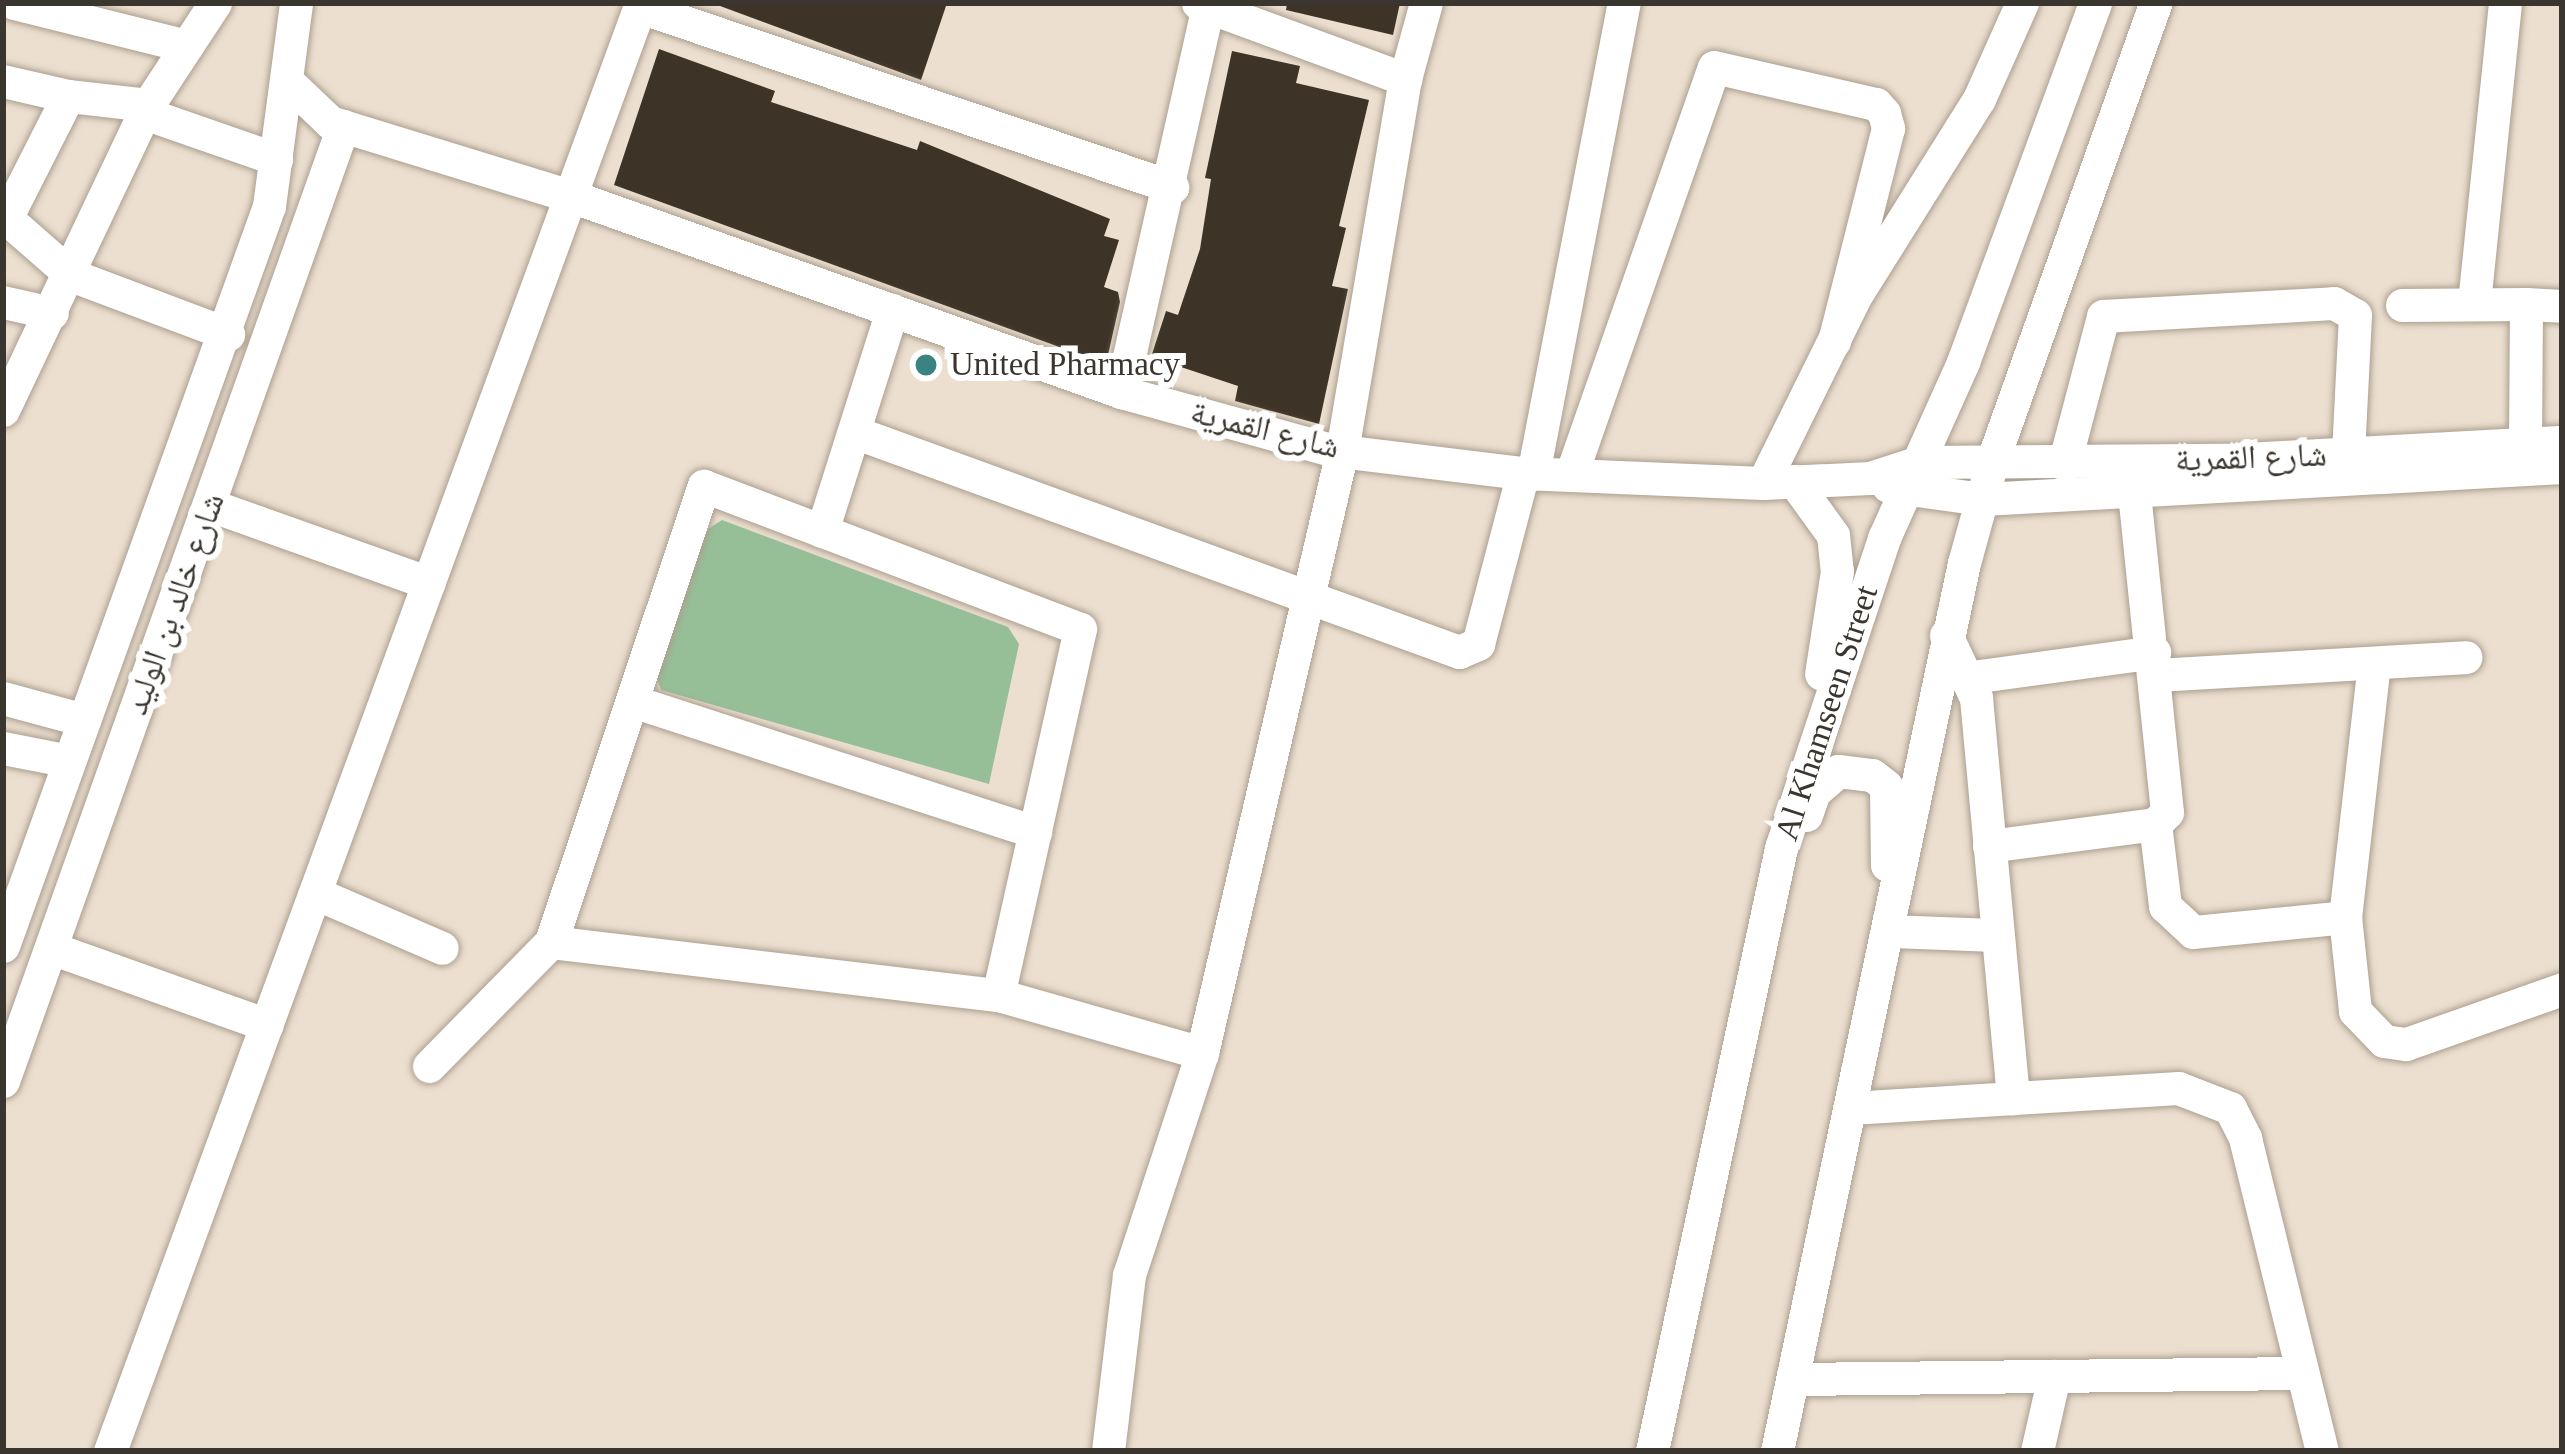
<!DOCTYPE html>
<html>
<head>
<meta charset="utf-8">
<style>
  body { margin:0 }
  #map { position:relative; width:2565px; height:1454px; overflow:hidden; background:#ecdfcf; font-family:"Times New Roman","Noto Naskh Arabic",serif }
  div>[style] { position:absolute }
  .green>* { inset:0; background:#96bf98 }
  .building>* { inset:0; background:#3d3326 }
  .roads { filter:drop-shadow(0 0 3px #ac9f90) drop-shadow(0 0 3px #ac9f90) }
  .minor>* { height:33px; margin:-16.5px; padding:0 16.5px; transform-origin:16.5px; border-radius:16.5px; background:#fff }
  .dots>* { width:33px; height:33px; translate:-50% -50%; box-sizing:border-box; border:6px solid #fff; border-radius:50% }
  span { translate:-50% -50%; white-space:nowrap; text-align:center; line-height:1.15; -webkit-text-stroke:12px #fff; paint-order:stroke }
  .poi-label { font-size:33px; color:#3b352f }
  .left { translate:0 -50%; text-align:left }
  .street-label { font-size:33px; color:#3b352f }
  .frame { position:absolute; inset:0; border:6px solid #3b352f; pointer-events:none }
</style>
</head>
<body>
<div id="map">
  <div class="green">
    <div style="clip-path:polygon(722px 520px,1008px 627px,1019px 644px,989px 784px,661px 690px,652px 664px,708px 529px)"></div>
  </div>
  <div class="building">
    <div style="clip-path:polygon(712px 3px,947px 3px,921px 80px)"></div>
    <div style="clip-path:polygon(1287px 3px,1400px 3px,1393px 35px,1286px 10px)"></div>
    <div style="clip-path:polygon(659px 49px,775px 91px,771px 102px,917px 150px,920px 141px,1110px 219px,1104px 236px,1119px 240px,1104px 287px,1118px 292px,1120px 302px,1106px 364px,614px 185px)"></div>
    <div style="clip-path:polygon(1232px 51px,1300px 66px,1296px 83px,1369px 100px,1339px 226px,1346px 228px,1332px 286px,1348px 289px,1319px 424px,1235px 401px,1238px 386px,1151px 357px,1166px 311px,1178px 315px,1200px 249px,1211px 179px,1205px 178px)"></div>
  </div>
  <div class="roads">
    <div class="minor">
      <div style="left:14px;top:3px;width:178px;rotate:14deg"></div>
      <div style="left:1198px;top:3px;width:221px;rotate:20.2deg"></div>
      <div style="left:640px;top:7px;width:562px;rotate:18.69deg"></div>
      <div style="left:3px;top:81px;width:67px;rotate:13deg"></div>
      <div style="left:289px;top:83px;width:57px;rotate:43.6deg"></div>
      <div style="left:330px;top:122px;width:252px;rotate:17.1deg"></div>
      <div style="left:571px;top:196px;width:584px;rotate:19.61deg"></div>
      <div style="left:1121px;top:392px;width:219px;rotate:15.4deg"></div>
      <div style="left:1332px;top:450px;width:192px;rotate:6.9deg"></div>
      <div style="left:1523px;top:473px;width:240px;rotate:2.4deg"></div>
      <div style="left:1763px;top:483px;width:107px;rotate:-2.7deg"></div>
      <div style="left:1870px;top:478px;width:52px;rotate:-18.1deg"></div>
      <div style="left:1919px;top:462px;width:307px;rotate:-0.4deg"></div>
      <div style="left:2226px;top:460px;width:336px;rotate:-3.1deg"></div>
      <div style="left:148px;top:105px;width:81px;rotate:-173.6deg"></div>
      <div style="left:68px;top:96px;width:137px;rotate:116.9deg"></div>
      <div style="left:6px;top:218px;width:86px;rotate:41.2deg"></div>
      <div style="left:71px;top:275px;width:168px;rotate:20.6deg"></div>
      <div style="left:144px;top:113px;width:140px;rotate:19.2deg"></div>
      <div style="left:3px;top:302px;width:50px;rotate:12.7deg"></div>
      <div style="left:2474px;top:303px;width:302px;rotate:-84.1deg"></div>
      <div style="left:2526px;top:304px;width:36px;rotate:3deg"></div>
      <div style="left:2402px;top:305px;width:124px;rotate:-0.5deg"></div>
      <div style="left:2526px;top:304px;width:142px;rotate:90.4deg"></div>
      <div style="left:1121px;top:392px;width:399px;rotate:-77.3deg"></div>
      <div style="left:3px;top:410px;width:338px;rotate:-64.6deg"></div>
      <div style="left:148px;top:105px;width:122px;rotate:-56.7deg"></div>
      <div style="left:854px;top:432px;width:644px;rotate:19.98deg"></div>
      <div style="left:1459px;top:652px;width:21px;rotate:-23deg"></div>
      <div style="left:1478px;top:644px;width:177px;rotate:-75.3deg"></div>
      <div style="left:2064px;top:464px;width:153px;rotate:-75.2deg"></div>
      <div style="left:2103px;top:316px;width:231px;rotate:-3.2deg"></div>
      <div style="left:2334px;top:303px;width:24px;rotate:30deg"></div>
      <div style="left:2355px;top:315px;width:139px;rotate:92.9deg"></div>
      <div style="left:1533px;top:474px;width:480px;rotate:-79.1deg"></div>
      <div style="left:1571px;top:475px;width:432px;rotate:-70.7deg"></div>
      <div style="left:1714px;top:67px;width:166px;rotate:12.9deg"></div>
      <div style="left:1876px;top:104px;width:12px;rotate:48deg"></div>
      <div style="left:1884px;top:113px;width:16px;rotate:75deg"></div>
      <div style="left:1888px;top:128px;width:220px;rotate:104.2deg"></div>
      <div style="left:1794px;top:481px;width:67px;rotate:54.2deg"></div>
      <div style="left:1833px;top:535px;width:36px;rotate:84deg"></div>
      <div style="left:1837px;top:571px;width:104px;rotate:98.8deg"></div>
      <div style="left:1763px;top:483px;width:210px;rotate:-63.7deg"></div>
      <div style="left:1856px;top:295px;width:231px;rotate:-57.9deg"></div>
      <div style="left:1979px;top:99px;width:105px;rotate:-65.9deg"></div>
      <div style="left:1888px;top:486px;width:96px;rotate:7.8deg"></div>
      <div style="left:1983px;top:499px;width:580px;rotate:-3.16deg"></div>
      <div style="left:210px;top:505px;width:232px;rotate:19.6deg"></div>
      <div style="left:822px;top:531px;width:232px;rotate:-72.4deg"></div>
      <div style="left:1946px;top:635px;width:70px;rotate:64.5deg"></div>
      <div style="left:1976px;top:698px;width:402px;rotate:84.7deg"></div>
      <div style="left:2374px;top:663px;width:256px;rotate:96.5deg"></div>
      <div style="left:2345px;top:917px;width:95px;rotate:83.9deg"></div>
      <div style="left:2355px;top:1011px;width:42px;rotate:46deg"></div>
      <div style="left:2384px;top:1041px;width:22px;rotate:8deg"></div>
      <div style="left:2406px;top:1044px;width:165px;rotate:-19.4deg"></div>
      <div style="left:2156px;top:675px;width:310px;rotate:-3.3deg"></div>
      <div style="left:1972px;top:677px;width:184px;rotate:-7.8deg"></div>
      <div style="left:3px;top:698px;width:84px;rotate:15.2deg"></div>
      <div style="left:632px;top:701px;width:424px;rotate:18deg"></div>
      <div style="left:3px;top:748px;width:67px;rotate:11.1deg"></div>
      <div style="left:1806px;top:815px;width:24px;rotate:-71deg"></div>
      <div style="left:1814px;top:792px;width:32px;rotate:-41deg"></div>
      <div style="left:1838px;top:771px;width:34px;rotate:7deg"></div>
      <div style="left:1872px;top:775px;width:18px;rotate:38deg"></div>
      <div style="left:1886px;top:786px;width:79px;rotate:89.3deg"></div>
      <div style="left:2155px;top:824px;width:83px;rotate:83deg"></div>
      <div style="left:2165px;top:906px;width:38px;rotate:43deg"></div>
      <div style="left:2193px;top:932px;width:153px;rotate:-5.6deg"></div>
      <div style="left:1989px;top:846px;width:167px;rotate:-7.5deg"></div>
      <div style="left:2155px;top:824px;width:17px;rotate:-45deg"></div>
      <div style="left:2167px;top:812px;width:321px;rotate:-95.9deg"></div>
      <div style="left:315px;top:893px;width:138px;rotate:23.4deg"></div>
      <div style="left:1891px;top:931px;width:106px;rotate:2.2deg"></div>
      <div style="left:551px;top:942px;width:481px;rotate:-71.5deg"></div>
      <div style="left:704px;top:486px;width:402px;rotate:20.8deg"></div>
      <div style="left:1080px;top:629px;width:375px;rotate:102.6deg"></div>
      <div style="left:3px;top:946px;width:786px;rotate:-70.23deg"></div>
      <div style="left:269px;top:206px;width:205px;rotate:-82.4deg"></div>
      <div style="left:51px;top:948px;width:229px;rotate:19.6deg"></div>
      <div style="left:429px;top:1066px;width:174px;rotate:-45.5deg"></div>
      <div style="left:551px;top:942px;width:450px;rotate:6.8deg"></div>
      <div style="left:998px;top:995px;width:212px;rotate:15.9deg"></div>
      <div style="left:3px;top:1081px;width:1014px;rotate:-70.4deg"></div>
      <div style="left:1850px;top:1108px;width:329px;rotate:-3.5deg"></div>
      <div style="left:2178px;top:1088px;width:56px;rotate:21deg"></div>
      <div style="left:2230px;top:1108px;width:34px;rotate:63deg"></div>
      <div style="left:2245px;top:1138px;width:322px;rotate:76.2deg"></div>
      <div style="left:1794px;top:1379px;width:508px;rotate:-0.68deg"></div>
      <div style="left:110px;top:1451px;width:1542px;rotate:-69.86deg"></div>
      <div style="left:1108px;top:1451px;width:177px;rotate:-83.2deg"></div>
      <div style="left:1129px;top:1275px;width:234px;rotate:-71.8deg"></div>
      <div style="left:1202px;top:1053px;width:618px;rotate:-76.91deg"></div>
      <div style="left:1342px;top:451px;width:377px;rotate:-80.4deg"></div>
      <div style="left:1405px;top:79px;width:79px;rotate:-74.6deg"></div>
      <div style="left:1652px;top:1451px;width:617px;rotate:-77.92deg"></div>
      <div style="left:1781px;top:848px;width:327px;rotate:-71.6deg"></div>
      <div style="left:1884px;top:538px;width:193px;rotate:-65.8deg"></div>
      <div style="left:1963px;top:362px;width:382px;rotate:-69.8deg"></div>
      <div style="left:1777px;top:1451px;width:907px;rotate:-78.11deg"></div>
      <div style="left:1964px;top:563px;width:105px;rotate:-74.5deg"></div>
      <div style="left:1992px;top:462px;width:487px;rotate:-70.4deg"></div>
      <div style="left:2037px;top:1451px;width:77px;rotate:-77.2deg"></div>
    </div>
  </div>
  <div class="dots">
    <div style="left:926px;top:365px;background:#3b8382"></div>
  </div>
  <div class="poi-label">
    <span class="left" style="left:950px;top:365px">United Pharmacy</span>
  </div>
  <div class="street-label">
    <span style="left:1265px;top:430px;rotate:14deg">شارع القمرية</span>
    <span style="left:2251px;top:458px;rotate:-2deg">شارع القمرية</span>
    <span style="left:175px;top:604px;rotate:-70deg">شارع خالد بن الوليد</span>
    <span style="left:1827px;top:713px;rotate:-72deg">Al Khamseen Street</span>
  </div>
  <div class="frame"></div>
</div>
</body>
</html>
